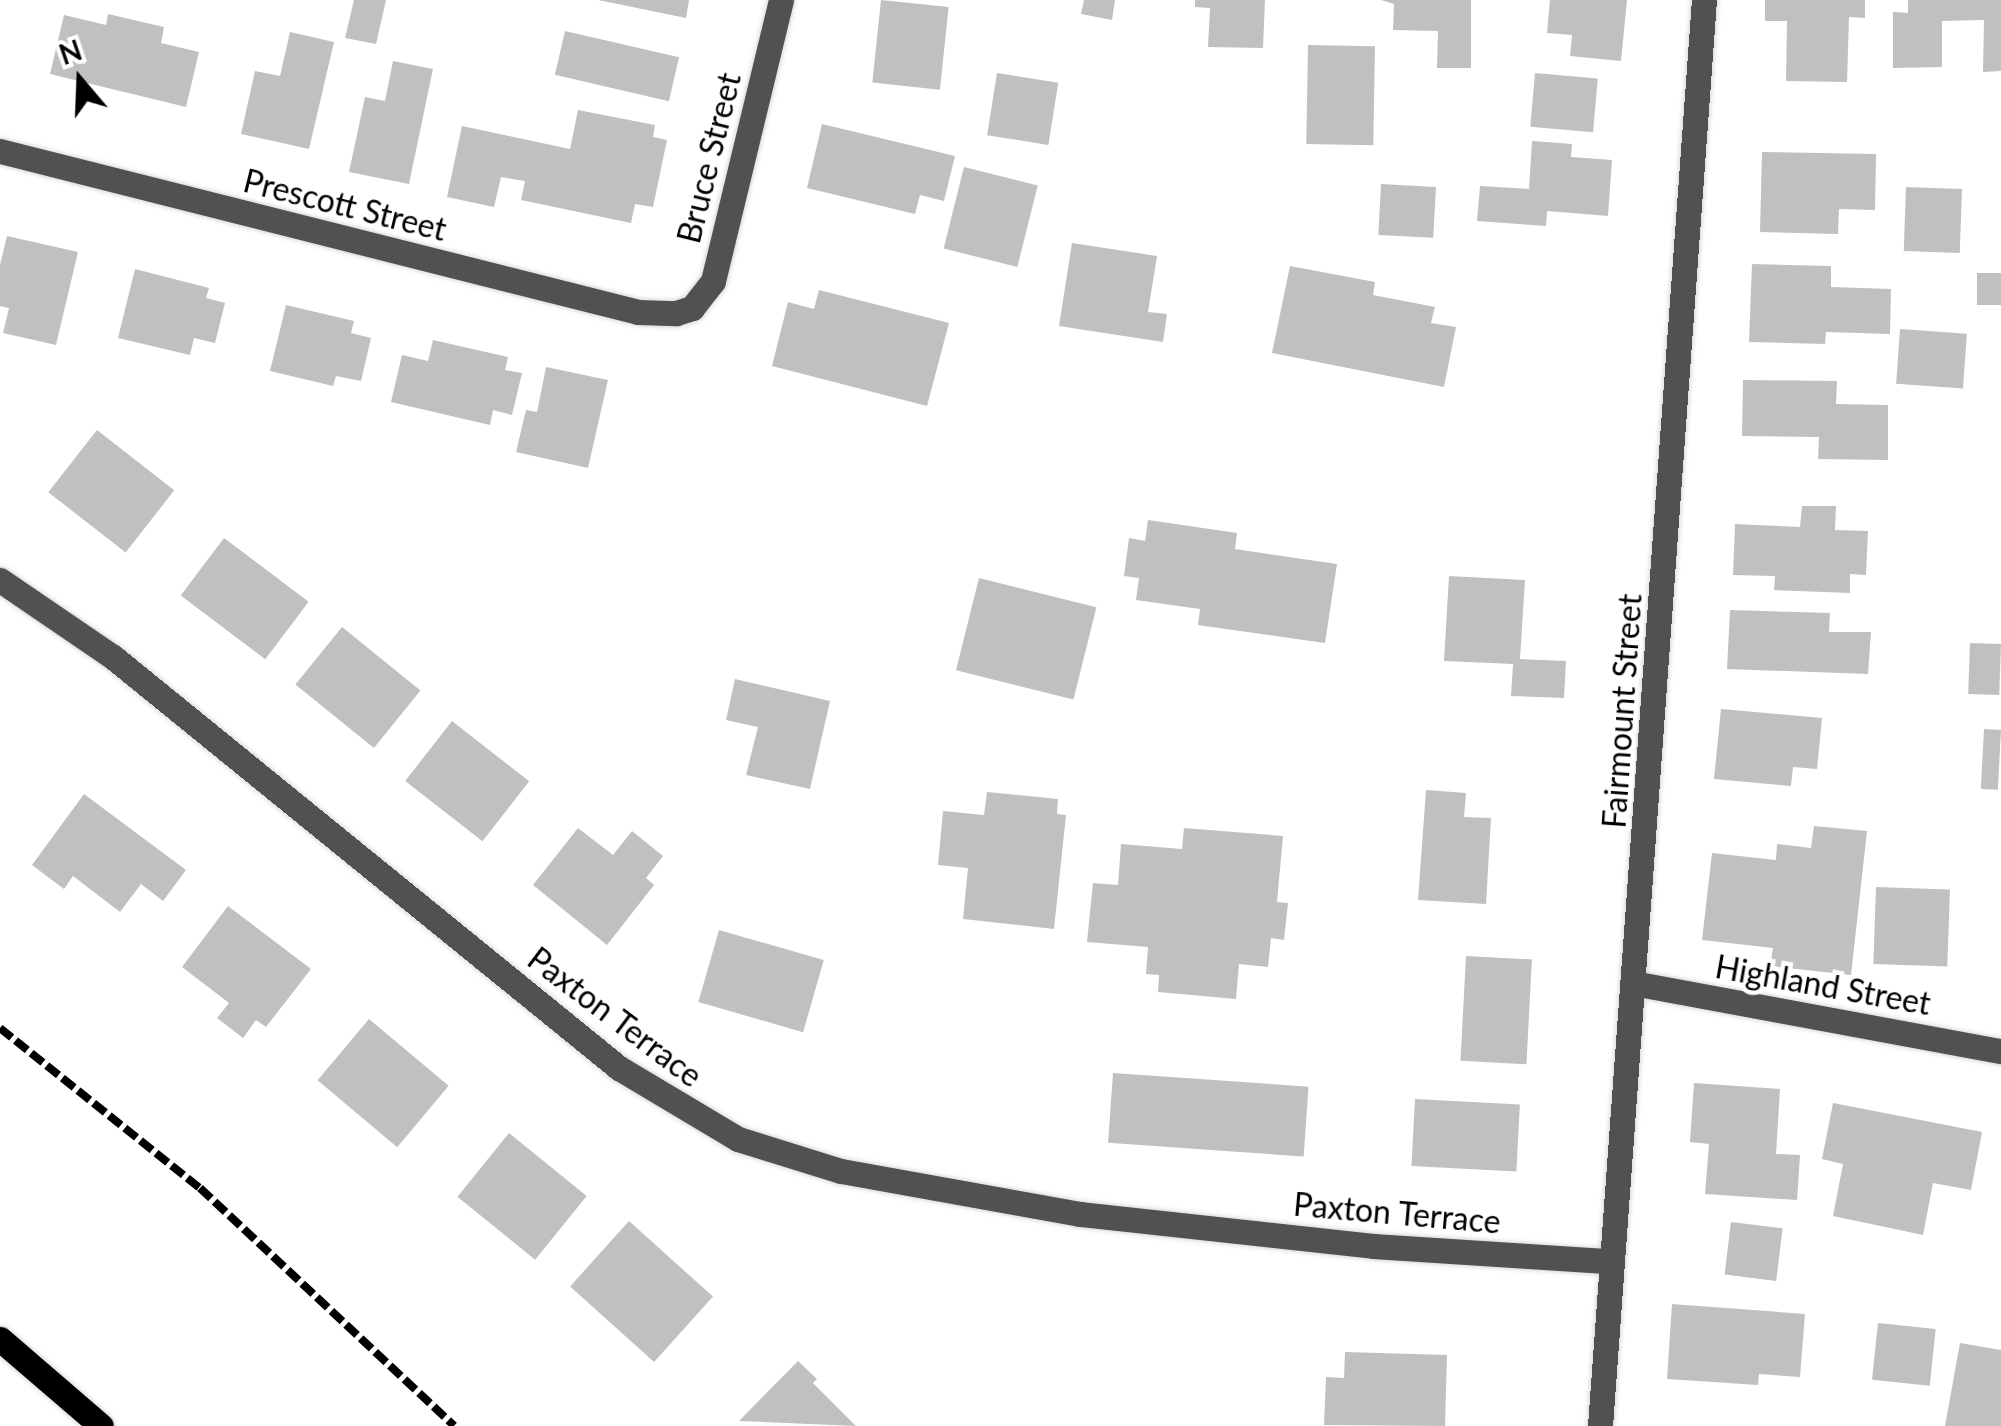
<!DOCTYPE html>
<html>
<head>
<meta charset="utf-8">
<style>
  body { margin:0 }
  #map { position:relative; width:2001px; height:1426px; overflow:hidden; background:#fff; font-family:Lato,sans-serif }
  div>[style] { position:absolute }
  .building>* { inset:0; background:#c0c0c0; transform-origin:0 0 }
  .roads { filter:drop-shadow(0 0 2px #dbdbdb) drop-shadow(0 0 2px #dbdbdb) }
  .minor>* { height:25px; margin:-12.5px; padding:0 12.5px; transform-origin:12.5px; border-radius:12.5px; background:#515151 }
  .major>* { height:25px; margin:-12.5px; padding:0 12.5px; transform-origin:12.5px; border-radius:12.5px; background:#000 }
  .rail>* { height:8px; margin-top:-4px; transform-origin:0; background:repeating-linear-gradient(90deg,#000 0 15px,transparent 0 20px) }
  span { translate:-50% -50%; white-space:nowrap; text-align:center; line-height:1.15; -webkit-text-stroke:9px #fff; paint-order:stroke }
  .street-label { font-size:32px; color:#000 }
  .north { position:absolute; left:30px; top:30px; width:100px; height:100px; -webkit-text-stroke:8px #fff; paint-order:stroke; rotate:341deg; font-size:28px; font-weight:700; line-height:40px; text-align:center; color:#000 }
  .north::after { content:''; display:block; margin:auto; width:35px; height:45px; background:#000; clip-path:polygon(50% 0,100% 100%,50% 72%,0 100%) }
</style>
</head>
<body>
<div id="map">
  <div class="building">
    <div style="clip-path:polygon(354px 0,386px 0,376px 44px,345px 38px)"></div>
    <div style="clip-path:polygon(598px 0,689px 0,686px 18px)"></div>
    <div style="left:881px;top:0;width:68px;height:83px;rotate:6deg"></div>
    <div style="clip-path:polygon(1084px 0,1115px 0,1112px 20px,1081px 14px)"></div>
    <div style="clip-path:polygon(1195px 0,1265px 0,1263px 48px,1208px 47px,1210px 8px,1195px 7px)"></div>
    <div style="clip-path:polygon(1381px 0,1471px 0,1471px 68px,1437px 68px,1438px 31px,1393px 30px,1394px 4px)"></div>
    <div style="clip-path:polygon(1550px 0,1627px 0,1621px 61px,1570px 56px,1572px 35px,1547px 33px)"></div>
    <div style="clip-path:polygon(1765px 0,1865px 0,1865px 18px,1849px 17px,1847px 82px,1786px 81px,1787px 21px,1765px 21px)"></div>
    <div style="clip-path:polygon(1908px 0,2001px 0,2001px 71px,1983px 72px,1984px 20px,1942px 21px,1942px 67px,1893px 68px,1893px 12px,1908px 13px)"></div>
    <div style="clip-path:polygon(108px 14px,164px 27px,161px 43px,199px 52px,186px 107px,50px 74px,64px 15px,106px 25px)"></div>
    <div style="left:565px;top:31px;width:117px;height:45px;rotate:13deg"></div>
    <div style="clip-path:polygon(290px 32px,334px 42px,309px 149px,241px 134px,255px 71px,280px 76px)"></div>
    <div style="left:1308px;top:45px;width:67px;height:99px;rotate:1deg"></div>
    <div style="clip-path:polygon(393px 61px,433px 69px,409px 184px,349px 172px,365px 97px,385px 101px)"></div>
    <div style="left:997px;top:73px;width:62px;height:63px;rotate:9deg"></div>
    <div style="left:1535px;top:73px;width:63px;height:54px;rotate:5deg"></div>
    <div style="clip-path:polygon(578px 110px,655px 125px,653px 137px,667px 140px,653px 207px,635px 204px,631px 223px,521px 200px,525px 181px,501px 177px,494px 207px,447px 197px,462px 126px,570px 149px)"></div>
    <div style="clip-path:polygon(822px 124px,955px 156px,944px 201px,920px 195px,915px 214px,807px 188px)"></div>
    <div style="clip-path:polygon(1532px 141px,1572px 144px,1571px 157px,1612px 160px,1608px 216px,1547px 211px,1546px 226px,1477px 221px,1480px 186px,1529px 189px)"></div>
    <div style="clip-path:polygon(1762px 152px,1876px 154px,1875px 210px,1839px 209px,1838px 234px,1760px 232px)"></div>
    <div style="left:964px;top:167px;width:76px;height:84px;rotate:14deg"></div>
    <div style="left:1381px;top:184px;width:55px;height:51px;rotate:3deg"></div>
    <div style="left:1906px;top:187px;width:56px;height:64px;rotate:2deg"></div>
    <div style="clip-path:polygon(7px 236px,78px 252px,56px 345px,3px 333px,9px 308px,0 306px,0 265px)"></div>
    <div style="clip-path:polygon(1072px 243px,1157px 256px,1148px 312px,1167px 314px,1163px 342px,1059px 326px)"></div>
    <div style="clip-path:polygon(1752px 264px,1831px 266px,1831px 287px,1891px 289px,1890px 334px,1826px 332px,1825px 344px,1749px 342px)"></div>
    <div style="clip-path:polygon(1290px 266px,1375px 282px,1373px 295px,1435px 307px,1431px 323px,1456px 327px,1444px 387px,1272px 353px)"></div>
    <div style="clip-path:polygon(135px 269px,209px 288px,206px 298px,225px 303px,215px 343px,194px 338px,190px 355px,118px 338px)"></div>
    <div style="left:2001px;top:273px;width:32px;height:24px;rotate:90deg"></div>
    <div style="clip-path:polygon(819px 290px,949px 323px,927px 406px,772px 366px,788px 302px,814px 309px)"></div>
    <div style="clip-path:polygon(286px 305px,354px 321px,351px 333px,371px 338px,361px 381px,336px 376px,333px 386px,270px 371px)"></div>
    <div style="left:1900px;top:329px;width:67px;height:55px;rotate:4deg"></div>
    <div style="clip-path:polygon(433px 340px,508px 357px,505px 370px,522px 373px,512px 415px,493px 410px,490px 425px,391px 402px,402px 355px,428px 361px)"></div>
    <div style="clip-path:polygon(546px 367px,608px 380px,588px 468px,516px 452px,526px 410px,537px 412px)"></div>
    <div style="clip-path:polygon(1743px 380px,1837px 381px,1836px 404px,1888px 405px,1888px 460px,1818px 459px,1819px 437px,1742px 436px)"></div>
    <div style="left:97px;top:430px;width:98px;height:79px;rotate:38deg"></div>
    <div style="clip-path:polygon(1802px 506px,1836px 506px,1835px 530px,1868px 531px,1866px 575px,1850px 574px,1850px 593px,1774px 590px,1775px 576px,1733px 575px,1735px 524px,1800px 527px)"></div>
    <div style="clip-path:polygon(1148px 520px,1237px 533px,1235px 549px,1337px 564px,1325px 643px,1198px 625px,1200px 609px,1136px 600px,1139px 578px,1124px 576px,1129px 538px,1145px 541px)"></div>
    <div style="left:224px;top:538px;width:106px;height:72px;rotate:37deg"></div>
    <div style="clip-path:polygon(1449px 576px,1525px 580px,1520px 659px,1566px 661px,1564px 698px,1511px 696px,1513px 664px,1444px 661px)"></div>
    <div style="left:979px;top:578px;width:121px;height:95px;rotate:14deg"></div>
    <div style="clip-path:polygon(1730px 610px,1830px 613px,1829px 632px,1871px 632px,1868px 674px,1727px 669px)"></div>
    <div style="left:342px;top:627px;width:101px;height:74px;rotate:39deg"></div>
    <div style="left:1970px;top:643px;width:31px;height:51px;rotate:2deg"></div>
    <div style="clip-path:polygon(735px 679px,830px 701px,810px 789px,746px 775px,758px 727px,726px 720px)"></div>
    <div style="clip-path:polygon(1721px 709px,1822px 718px,1817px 769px,1793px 767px,1791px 786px,1714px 779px)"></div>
    <div style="left:452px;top:721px;width:98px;height:76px;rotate:38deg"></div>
    <div style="left:1984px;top:729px;width:17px;height:60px;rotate:3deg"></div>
    <div style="clip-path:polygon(1426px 790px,1466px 793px,1464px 817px,1491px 818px,1486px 904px,1418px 900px)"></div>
    <div style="clip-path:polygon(987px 792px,1058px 799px,1057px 814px,1066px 815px,1054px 929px,963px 919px,968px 868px,938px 865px,943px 811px,984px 815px)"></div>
    <div style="clip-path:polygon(84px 794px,186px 870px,163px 901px,141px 884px,120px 912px,73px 876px,64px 889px,32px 865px)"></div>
    <div style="clip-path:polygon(1814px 826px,1867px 831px,1851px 975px,1770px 966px,1773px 948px,1702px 940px,1712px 853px,1776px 860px,1777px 844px,1811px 848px)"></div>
    <div style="clip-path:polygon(578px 828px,613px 855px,632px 831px,663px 856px,646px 878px,654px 885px,607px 945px,533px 885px)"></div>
    <div style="clip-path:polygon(1184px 828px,1283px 836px,1277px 902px,1288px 903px,1284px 940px,1271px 938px,1268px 967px,1239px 964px,1236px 999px,1158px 992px,1159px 975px,1146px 974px,1148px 947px,1087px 942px,1093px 883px,1118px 885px,1121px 844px,1182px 849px)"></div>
    <div style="left:1876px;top:887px;width:74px;height:77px;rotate:2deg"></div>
    <div style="clip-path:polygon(228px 906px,311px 969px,266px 1027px,256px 1020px,243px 1038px,217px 1018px,229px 1003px,182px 967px)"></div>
    <div style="left:719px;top:930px;width:109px;height:75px;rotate:16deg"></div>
    <div style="left:1466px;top:956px;width:66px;height:105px;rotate:3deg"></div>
    <div style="left:369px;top:1019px;width:104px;height:80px;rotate:40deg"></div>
    <div style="left:1113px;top:1073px;width:196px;height:70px;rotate:4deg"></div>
    <div style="clip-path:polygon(1694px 1083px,1780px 1089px,1776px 1154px,1800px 1155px,1797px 1200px,1705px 1194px,1709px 1144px,1690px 1142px)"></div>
    <div style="left:1415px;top:1099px;width:105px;height:67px;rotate:3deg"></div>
    <div style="clip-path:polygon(1833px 1103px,1982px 1132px,1971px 1190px,1933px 1183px,1923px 1235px,1833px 1216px,1843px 1164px,1822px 1159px)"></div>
    <div style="left:509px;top:1133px;width:100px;height:82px;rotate:39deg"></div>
    <div style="left:629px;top:1221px;width:113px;height:88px;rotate:42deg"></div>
    <div style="left:1731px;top:1222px;width:52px;height:53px;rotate:7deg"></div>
    <div style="clip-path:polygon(1672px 1304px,1805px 1314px,1800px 1377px,1759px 1374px,1758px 1385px,1667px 1379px)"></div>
    <div style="left:1878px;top:1323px;width:58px;height:57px;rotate:6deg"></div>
    <div style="clip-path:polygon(1960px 1343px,2001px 1350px,2001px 1426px,1945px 1426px)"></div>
    <div style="clip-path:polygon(1345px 1352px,1447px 1355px,1445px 1426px,1324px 1425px,1326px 1377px,1344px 1378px)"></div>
    <div style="clip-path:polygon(798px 1361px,817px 1379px,813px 1383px,856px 1426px,739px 1421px)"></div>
  </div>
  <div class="roads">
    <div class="minor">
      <div style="left:0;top:151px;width:658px;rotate:14.16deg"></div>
      <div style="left:638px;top:312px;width:38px;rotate:2deg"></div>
      <div style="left:676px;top:313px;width:17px;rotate:-17deg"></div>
      <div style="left:692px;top:308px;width:34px;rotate:-52deg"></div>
      <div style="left:713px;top:281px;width:289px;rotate:-76.4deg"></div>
      <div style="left:0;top:580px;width:137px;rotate:34.3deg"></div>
      <div style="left:113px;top:657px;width:652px;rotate:39.09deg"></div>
      <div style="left:619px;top:1068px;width:139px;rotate:30.8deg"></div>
      <div style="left:738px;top:1139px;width:108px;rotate:17.3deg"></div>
      <div style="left:841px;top:1171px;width:243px;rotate:10.2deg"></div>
      <div style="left:1080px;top:1214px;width:296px;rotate:6.2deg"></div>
      <div style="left:1374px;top:1246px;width:235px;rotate:3.7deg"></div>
      <div style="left:1633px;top:983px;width:374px;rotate:10.5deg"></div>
      <div style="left:1600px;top:1426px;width:1430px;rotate:-85.83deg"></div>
    </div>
    <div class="major">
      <div style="left:0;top:1339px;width:133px;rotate:40.7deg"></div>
    </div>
  </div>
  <div class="rail">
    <div style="left:0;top:1028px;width:256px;rotate:38.7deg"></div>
    <div style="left:200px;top:1188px;width:348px;rotate:43.1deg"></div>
  </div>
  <div class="street-label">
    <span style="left:709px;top:158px;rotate:-76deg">Bruce Street</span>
    <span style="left:345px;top:205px;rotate:14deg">Prescott Street</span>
    <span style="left:1622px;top:711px;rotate:-86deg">Fairmount Street</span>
    <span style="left:1823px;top:985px;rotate:10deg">Highland Street</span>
    <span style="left:615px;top:1017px;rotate:37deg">Paxton Terrace</span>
    <span style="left:1397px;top:1213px;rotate:5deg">Paxton Terrace</span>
  </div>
  <div class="north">N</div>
</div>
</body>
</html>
